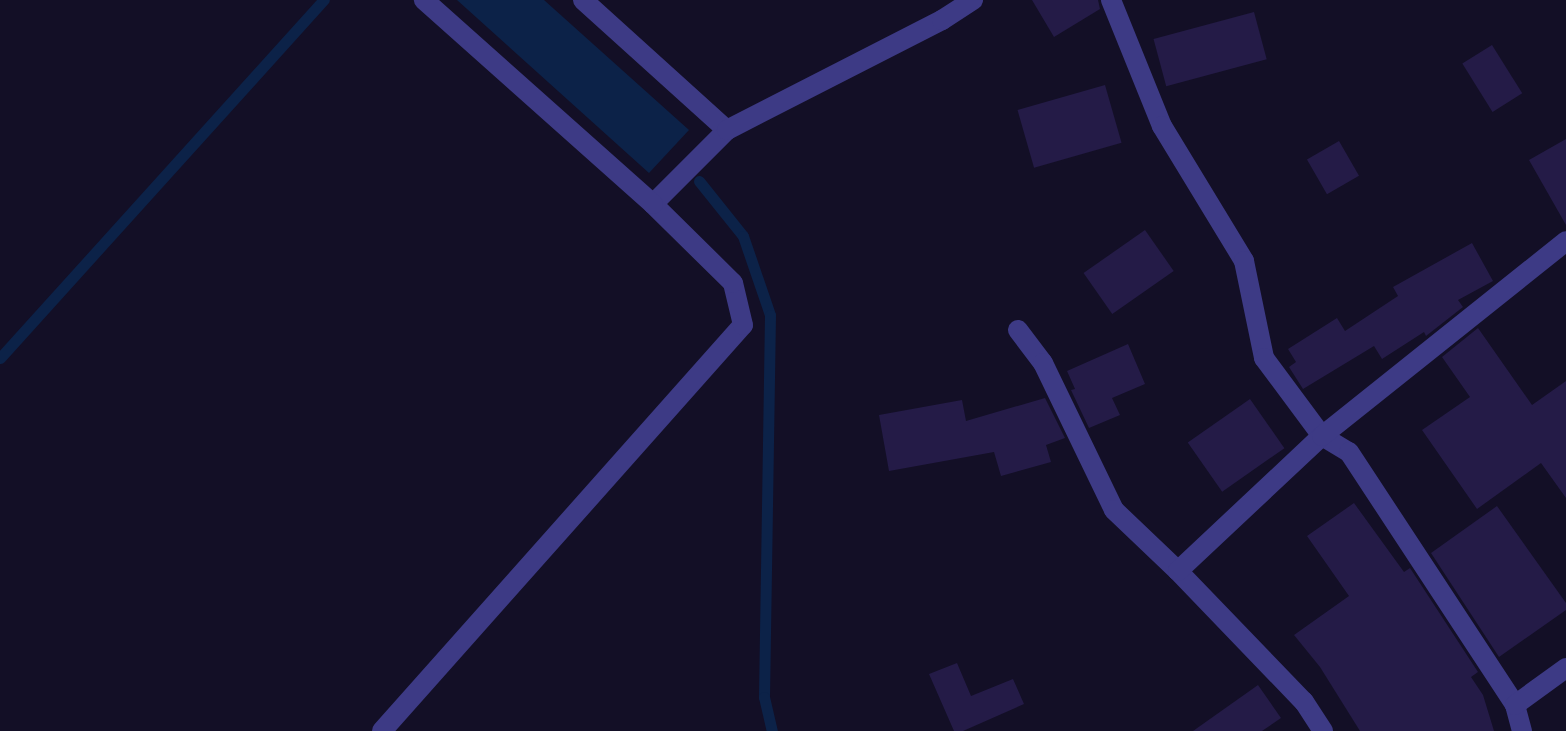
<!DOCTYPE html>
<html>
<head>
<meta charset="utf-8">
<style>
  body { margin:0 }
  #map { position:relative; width:1566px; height:731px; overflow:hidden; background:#130f26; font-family:Overpass,sans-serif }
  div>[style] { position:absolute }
  .water>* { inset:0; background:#0c2248 }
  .stream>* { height:11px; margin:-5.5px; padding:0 5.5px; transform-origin:5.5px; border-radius:5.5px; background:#0c2248 }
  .building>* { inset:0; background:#241b47; transform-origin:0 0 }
  .street>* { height:20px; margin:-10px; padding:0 10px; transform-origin:10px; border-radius:10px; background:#3d3a85 }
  span { translate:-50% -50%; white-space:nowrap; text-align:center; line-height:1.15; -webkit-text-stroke:6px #130f26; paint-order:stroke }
</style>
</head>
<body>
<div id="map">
  <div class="water">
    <div style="clip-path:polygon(457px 0,544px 0,689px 130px,649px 173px)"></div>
  </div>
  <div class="stream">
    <div style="left:699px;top:181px;width:70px;rotate:51.3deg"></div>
    <div style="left:743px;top:236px;width:83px;rotate:71.1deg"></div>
    <div style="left:770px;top:315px;width:382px;rotate:90.9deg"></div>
    <div style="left:764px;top:697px;width:35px;rotate:77deg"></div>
    <div style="left:0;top:358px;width:483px;rotate:-47.9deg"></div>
  </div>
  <div class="building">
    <div style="clip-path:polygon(1032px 0,1098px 0,1100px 9px,1054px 37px)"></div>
    <div style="left:1254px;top:12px;width:49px;height:104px;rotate:75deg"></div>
    <div style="left:1492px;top:45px;width:57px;height:35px;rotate:58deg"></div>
    <div style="left:1105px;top:85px;width:60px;height:91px;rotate:74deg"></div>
    <div style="clip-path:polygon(1566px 139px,1566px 225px,1529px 160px)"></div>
    <div style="left:1339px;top:141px;width:40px;height:37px;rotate:60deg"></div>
    <div style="left:1145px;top:230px;width:50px;height:75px;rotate:55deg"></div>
    <div style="clip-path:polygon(1472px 243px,1493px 281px,1458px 300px,1463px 307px,1426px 336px,1424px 332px,1382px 359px,1374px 346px,1303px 389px,1289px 367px,1296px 362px,1288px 349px,1337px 318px,1345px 331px,1398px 296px,1393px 287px)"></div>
    <div style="clip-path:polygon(1478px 328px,1532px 405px,1566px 381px,1566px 498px,1541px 463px,1477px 509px,1422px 430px,1470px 397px,1442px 357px)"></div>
    <div style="clip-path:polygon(1128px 344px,1145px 384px,1112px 398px,1120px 415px,1089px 428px,1071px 390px,1075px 389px,1067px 371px)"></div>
    <div style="clip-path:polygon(1045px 398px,1065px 438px,1046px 445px,1051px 462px,1001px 476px,994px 452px,889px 471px,879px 415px,962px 400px,966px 421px)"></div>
    <div style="left:1250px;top:399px;width:60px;height:76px;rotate:55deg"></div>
    <div style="clip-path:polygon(1354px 503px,1404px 572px,1410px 568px,1478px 672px,1471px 677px,1483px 695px,1494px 731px,1360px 731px,1320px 667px,1294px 635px,1349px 596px,1307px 536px)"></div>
    <div style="clip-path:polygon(1497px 506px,1566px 603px,1566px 610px,1499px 657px,1431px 553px)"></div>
    <div style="clip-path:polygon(957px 663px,971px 696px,1013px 679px,1024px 704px,963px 731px,954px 731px,929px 674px)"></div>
    <div style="clip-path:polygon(1258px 685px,1281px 718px,1262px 731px,1193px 731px)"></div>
  </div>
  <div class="street">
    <div style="left:583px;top:0;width:194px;rotate:42.1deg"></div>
    <div style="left:1111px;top:0;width:136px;rotate:68deg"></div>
    <div style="left:1162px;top:126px;width:158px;rotate:58.7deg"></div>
    <div style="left:1244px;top:261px;width:99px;rotate:78.3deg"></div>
    <div style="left:1264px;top:358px;width:97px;rotate:53.4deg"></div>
    <div style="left:1322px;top:436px;width:31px;rotate:31deg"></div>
    <div style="left:1349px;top:452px;width:303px;rotate:56.7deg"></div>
    <div style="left:1515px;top:705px;width:27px;rotate:75deg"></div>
    <div style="left:653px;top:204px;width:105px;rotate:-45deg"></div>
    <div style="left:727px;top:130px;width:242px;rotate:-27.1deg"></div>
    <div style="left:942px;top:20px;width:37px;rotate:-33deg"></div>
    <div style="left:1018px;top:330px;width:41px;rotate:52.9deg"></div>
    <div style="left:1043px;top:363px;width:163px;rotate:64.2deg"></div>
    <div style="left:1114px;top:510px;width:88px;rotate:43.6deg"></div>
    <div style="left:1515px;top:705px;width:63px;rotate:-36deg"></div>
    <div style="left:382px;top:731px;width:543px;rotate:-48.36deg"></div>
    <div style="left:743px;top:325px;width:43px;rotate:-103.4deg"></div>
    <div style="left:733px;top:283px;width:112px;rotate:-135.4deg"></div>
    <div style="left:653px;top:204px;width:307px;rotate:-138.3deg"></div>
    <div style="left:1323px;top:731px;width:35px;rotate:-123deg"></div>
    <div style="left:1304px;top:702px;width:182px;rotate:-133.9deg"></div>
    <div style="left:1178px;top:571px;width:197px;rotate:-43.2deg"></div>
    <div style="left:1322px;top:436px;width:312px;rotate:-38.6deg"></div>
  </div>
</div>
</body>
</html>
